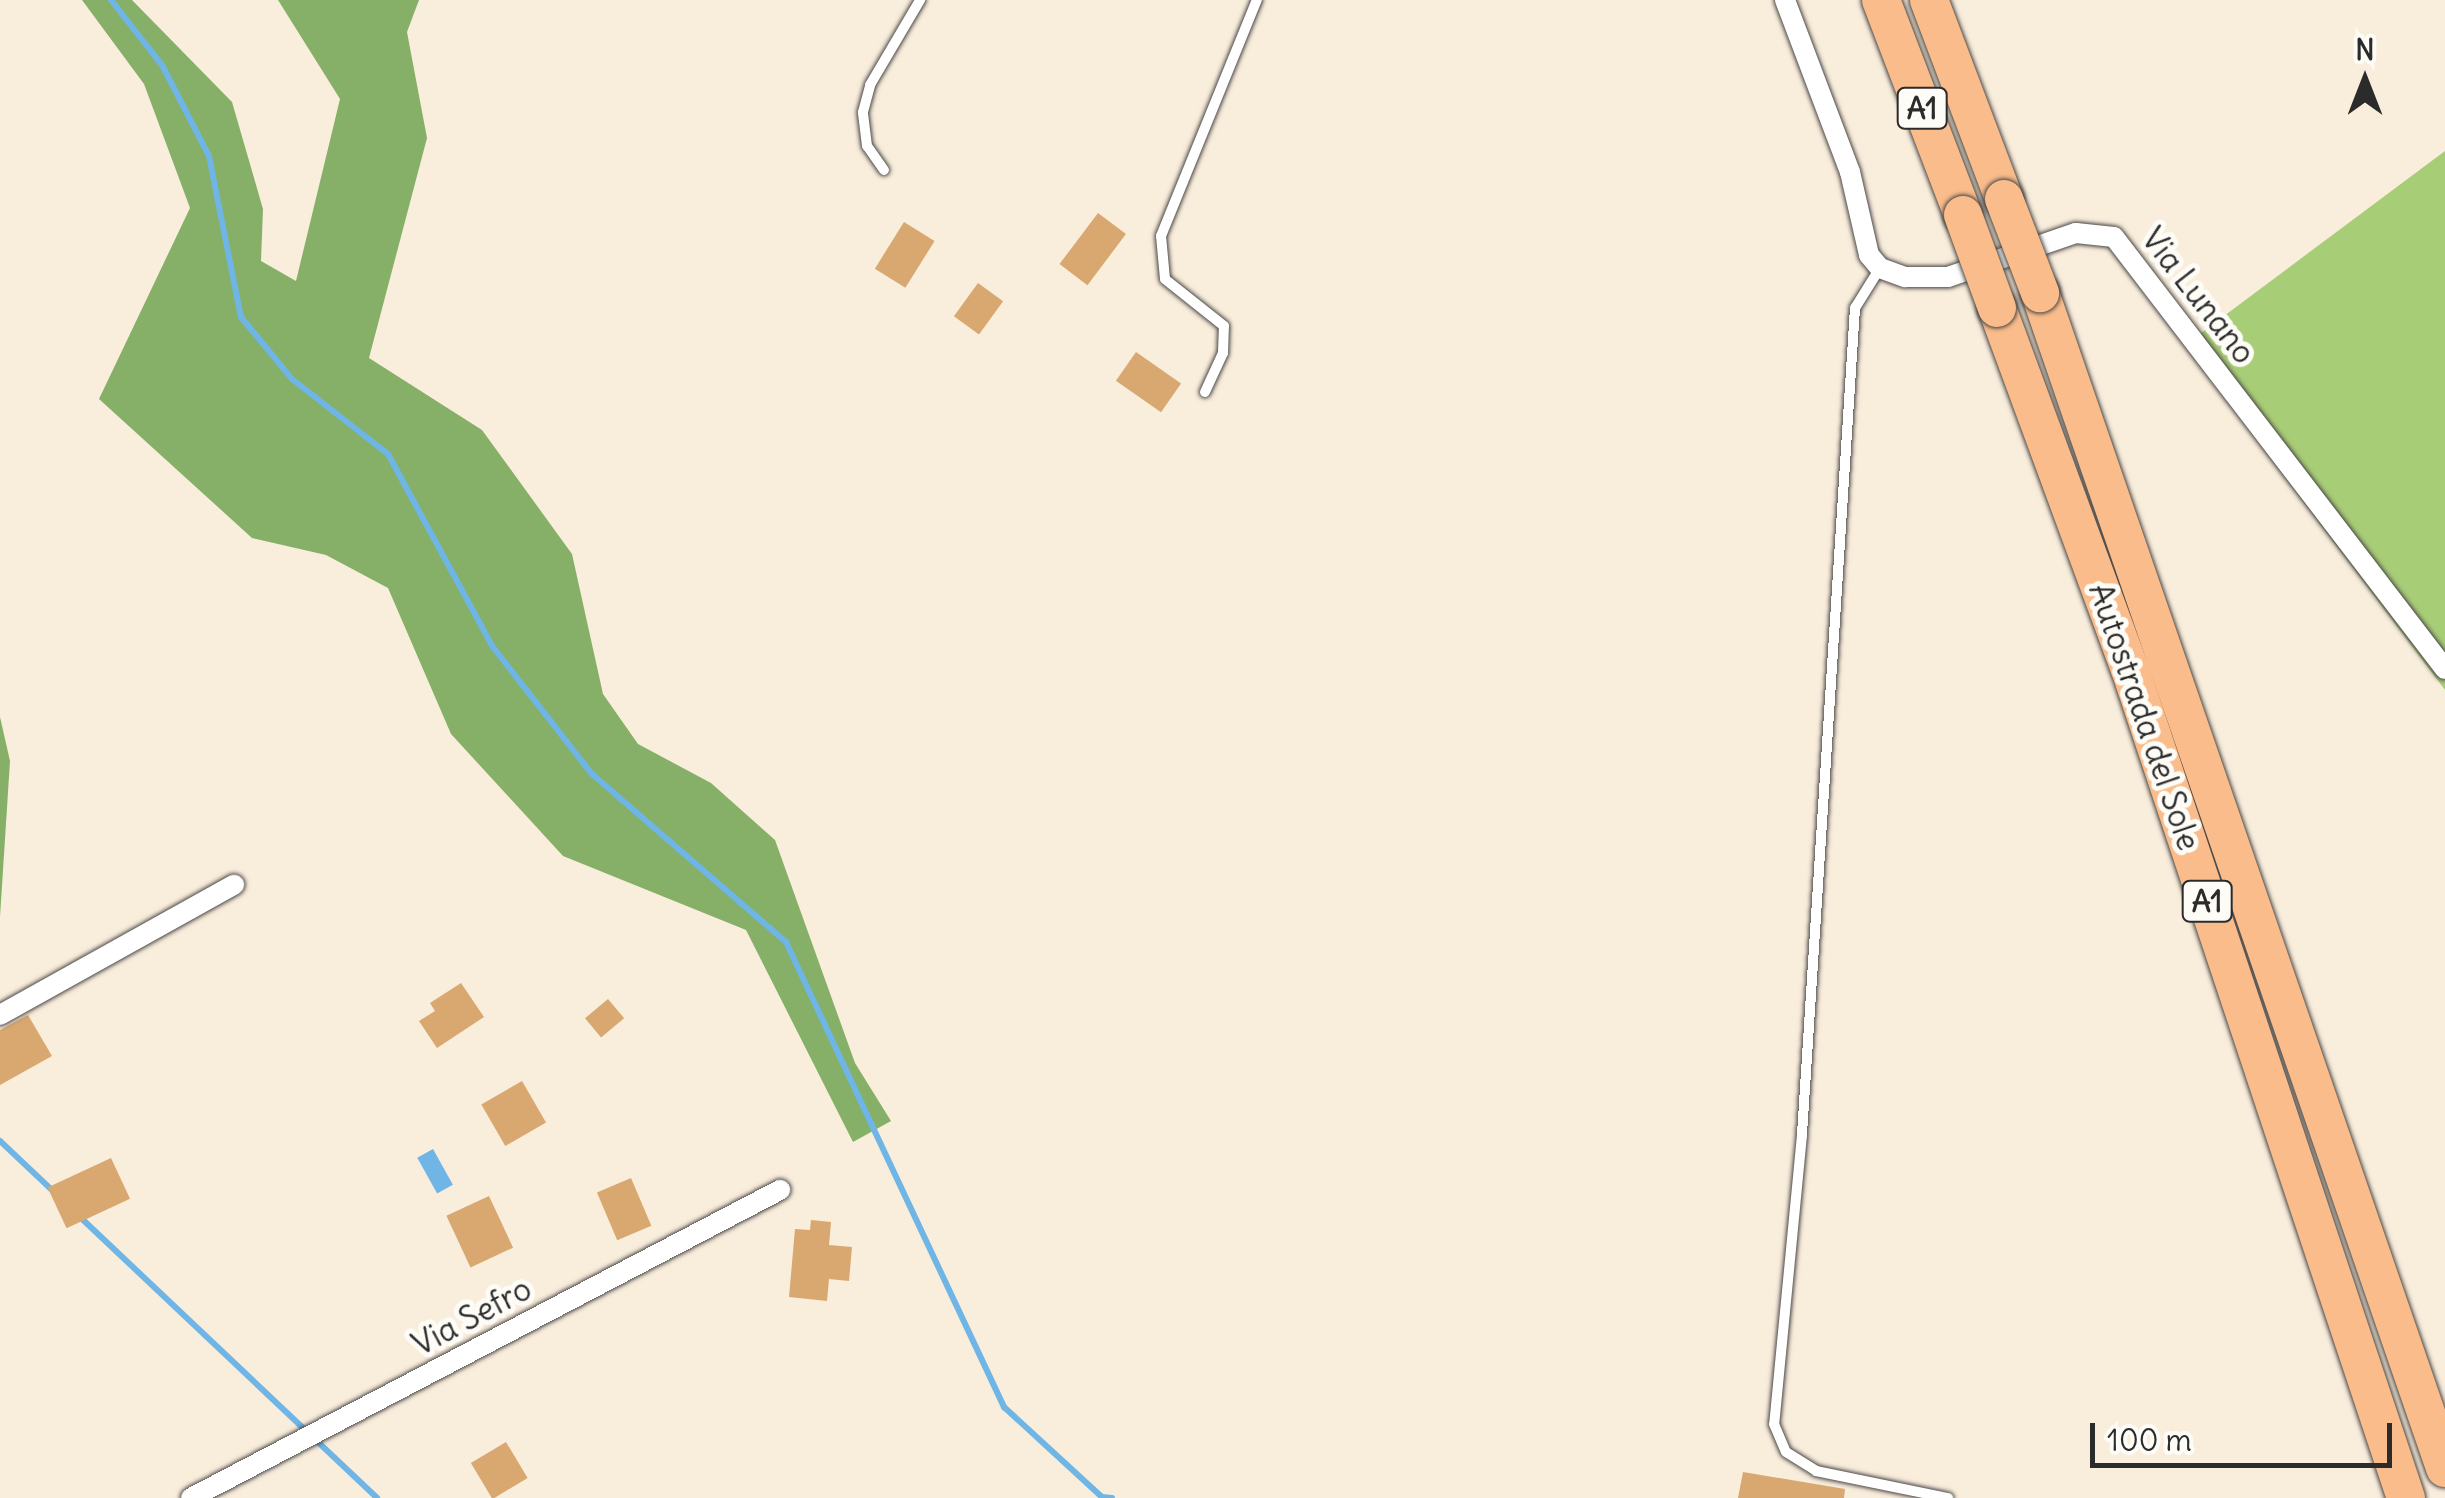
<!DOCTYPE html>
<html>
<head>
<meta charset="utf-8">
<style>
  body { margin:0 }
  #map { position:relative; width:2445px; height:1498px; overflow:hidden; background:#f9eddc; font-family:Delius,sans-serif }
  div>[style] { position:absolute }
  .green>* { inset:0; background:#a8cd77 }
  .forest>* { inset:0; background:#86b068 }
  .water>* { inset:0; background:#6fb5e5; transform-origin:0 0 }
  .stream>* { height:6px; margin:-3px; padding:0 3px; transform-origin:3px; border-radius:3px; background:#6fb5e5 }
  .building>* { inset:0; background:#d8a870; transform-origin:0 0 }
  .roads { filter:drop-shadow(0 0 2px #4a4846) drop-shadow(0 0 2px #4a4846) }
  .lane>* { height:10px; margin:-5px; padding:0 5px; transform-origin:5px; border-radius:5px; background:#fff }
  .street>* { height:20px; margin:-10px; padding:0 10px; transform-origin:10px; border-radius:10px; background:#fff }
  .highway>* { height:38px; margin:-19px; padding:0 19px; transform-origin:19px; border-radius:19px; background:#fabc8b }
  .bridges { filter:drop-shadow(0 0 2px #4a4846) drop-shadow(0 0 2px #4a4846) }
  .highway-bridge>* { height:38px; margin:-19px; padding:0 19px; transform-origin:19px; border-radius:19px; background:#fabc8b }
  span { translate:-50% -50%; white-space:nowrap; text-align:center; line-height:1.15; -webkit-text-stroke:10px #fdfcf7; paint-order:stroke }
  .shield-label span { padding:2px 8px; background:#fdfcf7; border:2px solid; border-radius:8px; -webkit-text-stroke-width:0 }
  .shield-label { font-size:30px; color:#2b2b2b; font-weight:700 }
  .street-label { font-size:32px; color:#2b2b2b }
  .north { position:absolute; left:2315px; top:30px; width:100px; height:100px; -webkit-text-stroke:8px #fdfcf7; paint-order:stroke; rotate:0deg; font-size:28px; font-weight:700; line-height:40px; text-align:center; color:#2b2b2b }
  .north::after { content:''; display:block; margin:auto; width:35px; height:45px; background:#2b2b2b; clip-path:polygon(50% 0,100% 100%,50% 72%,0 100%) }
  .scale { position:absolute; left:2090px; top:1423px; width:302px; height:45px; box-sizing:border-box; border:5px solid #2b2b2b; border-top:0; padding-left:12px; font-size:30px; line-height:35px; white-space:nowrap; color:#2b2b2b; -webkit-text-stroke:8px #fdfcf7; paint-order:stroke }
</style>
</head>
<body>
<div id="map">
  <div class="green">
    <div style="clip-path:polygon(2445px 151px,2445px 690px,2185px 345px)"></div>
  </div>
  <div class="forest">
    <div style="clip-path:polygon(82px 0,132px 0,232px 102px,263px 209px,261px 261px,296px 281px,340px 99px,278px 0,419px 0,407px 32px,427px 138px,369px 358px,482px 430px,572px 554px,603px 694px,638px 744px,711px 783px,775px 840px,855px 1063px,891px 1121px,853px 1142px,746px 930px,563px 856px,451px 734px,388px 588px,326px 555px,252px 538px,99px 399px,190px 208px,144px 84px)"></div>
    <div style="clip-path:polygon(0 717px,10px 761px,0 917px)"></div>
  </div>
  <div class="water">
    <div style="left:433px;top:1149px;width:41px;height:18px;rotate:61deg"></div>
  </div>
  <div class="stream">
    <div style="left:111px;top:0;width:83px;rotate:51.9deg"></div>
    <div style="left:162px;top:65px;width:102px;rotate:62.7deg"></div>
    <div style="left:209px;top:156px;width:164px;rotate:78.8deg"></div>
    <div style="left:241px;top:317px;width:80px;rotate:50.6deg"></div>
    <div style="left:292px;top:379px;width:122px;rotate:38deg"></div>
    <div style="left:388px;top:454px;width:220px;rotate:61.5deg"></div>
    <div style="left:493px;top:647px;width:161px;rotate:52.1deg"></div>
    <div style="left:592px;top:774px;width:257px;rotate:40.9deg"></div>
    <div style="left:786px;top:942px;width:514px;rotate:64.88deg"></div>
    <div style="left:1004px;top:1407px;width:133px;rotate:42.6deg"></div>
    <div style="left:1102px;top:1497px;width:10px;rotate:6deg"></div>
    <div style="left:0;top:1141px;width:73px;rotate:43.3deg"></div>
    <div style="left:80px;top:1217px;width:409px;rotate:43.4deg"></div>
  </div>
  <div class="building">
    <div style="left:1098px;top:213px;width:35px;height:64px;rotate:37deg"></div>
    <div style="left:904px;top:222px;width:36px;height:55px;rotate:32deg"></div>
    <div style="left:978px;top:283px;width:31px;height:41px;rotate:36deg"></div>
    <div style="left:1136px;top:352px;width:55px;height:35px;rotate:35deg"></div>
    <div style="clip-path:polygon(461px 983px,484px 1017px,437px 1048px,419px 1021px,435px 1011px,430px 1003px)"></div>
    <div style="left:608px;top:999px;width:25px;height:30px;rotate:50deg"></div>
    <div style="clip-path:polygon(28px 1015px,52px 1056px,0 1085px,0 1030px)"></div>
    <div style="left:522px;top:1081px;width:48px;height:47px;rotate:60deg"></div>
    <div style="left:111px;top:1158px;width:45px;height:70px;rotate:65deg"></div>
    <div style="left:631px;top:1178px;width:52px;height:37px;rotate:67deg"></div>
    <div style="left:489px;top:1196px;width:57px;height:47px;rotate:65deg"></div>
    <div style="clip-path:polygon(811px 1220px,831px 1222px,829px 1245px,852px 1247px,849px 1281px,829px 1279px,827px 1301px,789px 1297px,795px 1229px,810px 1230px)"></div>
    <div style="left:506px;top:1442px;width:42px;height:41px;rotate:59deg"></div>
    <div style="clip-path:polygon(1743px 1472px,1845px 1489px,1844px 1498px,1738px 1498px)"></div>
  </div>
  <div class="roads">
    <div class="lane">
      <div style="left:884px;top:170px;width:29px;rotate:-125deg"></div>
      <div style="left:867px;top:146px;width:34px;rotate:-97deg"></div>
      <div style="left:863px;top:112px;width:28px;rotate:-75deg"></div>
      <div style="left:870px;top:85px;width:99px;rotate:-59.5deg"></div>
      <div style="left:1880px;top:268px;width:47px;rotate:122deg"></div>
      <div style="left:1855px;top:308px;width:829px;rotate:93.67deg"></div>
      <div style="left:1802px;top:1135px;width:290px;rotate:95.5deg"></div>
      <div style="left:1774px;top:1424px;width:30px;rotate:67deg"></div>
      <div style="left:1786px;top:1452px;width:36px;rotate:32deg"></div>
      <div style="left:1816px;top:1471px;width:135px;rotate:11.6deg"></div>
      <div style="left:1205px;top:392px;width:43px;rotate:-65.2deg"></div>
      <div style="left:1223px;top:353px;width:27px;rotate:-88deg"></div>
      <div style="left:1224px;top:326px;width:75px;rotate:-141.5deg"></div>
      <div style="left:1165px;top:279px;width:43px;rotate:-95.3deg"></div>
      <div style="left:1161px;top:236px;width:255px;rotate:-67.9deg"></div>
    </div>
    <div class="street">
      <div style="left:1785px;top:0;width:184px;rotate:69.3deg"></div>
      <div style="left:1850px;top:172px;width:85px;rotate:77.1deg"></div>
      <div style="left:1869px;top:255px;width:17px;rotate:50deg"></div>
      <div style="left:1880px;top:268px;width:27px;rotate:20deg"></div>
      <div style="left:1905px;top:277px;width:43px"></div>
      <div style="left:1948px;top:277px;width:135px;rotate:-19deg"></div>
      <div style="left:2076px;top:233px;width:38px;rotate:6deg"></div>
      <div style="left:2114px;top:237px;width:544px;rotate:52.54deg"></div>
      <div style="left:0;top:1015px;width:268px;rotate:-29.1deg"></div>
      <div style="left:191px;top:1498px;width:665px;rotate:-27.61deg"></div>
    </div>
    <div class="highway">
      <div style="left:1881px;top:0;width:230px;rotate:69.1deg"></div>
      <div style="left:1929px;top:0;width:213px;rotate:69.3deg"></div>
      <div style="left:2040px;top:293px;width:1243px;rotate:70.98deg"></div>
      <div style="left:1997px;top:308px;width:385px;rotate:69.8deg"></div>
      <div style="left:2130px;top:669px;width:874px;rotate:71.59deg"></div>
    </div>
  </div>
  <div class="bridges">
    <div class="highway-bridge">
      <div style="left:2004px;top:199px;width:101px;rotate:69deg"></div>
      <div style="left:1963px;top:215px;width:99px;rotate:69.9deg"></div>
    </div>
  </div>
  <div class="shield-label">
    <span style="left:1922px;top:108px">A1</span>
    <span style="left:2207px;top:901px">A1</span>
  </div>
  <div class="street-label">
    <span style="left:2198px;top:296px;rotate:52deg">Via Lunano</span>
    <span style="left:2144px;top:717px;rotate:71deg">Autostrada del Sole</span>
    <span style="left:472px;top:1317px;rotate:-28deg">Via Sefro</span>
  </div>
  <div class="north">N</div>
  <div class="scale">100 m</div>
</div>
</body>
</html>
